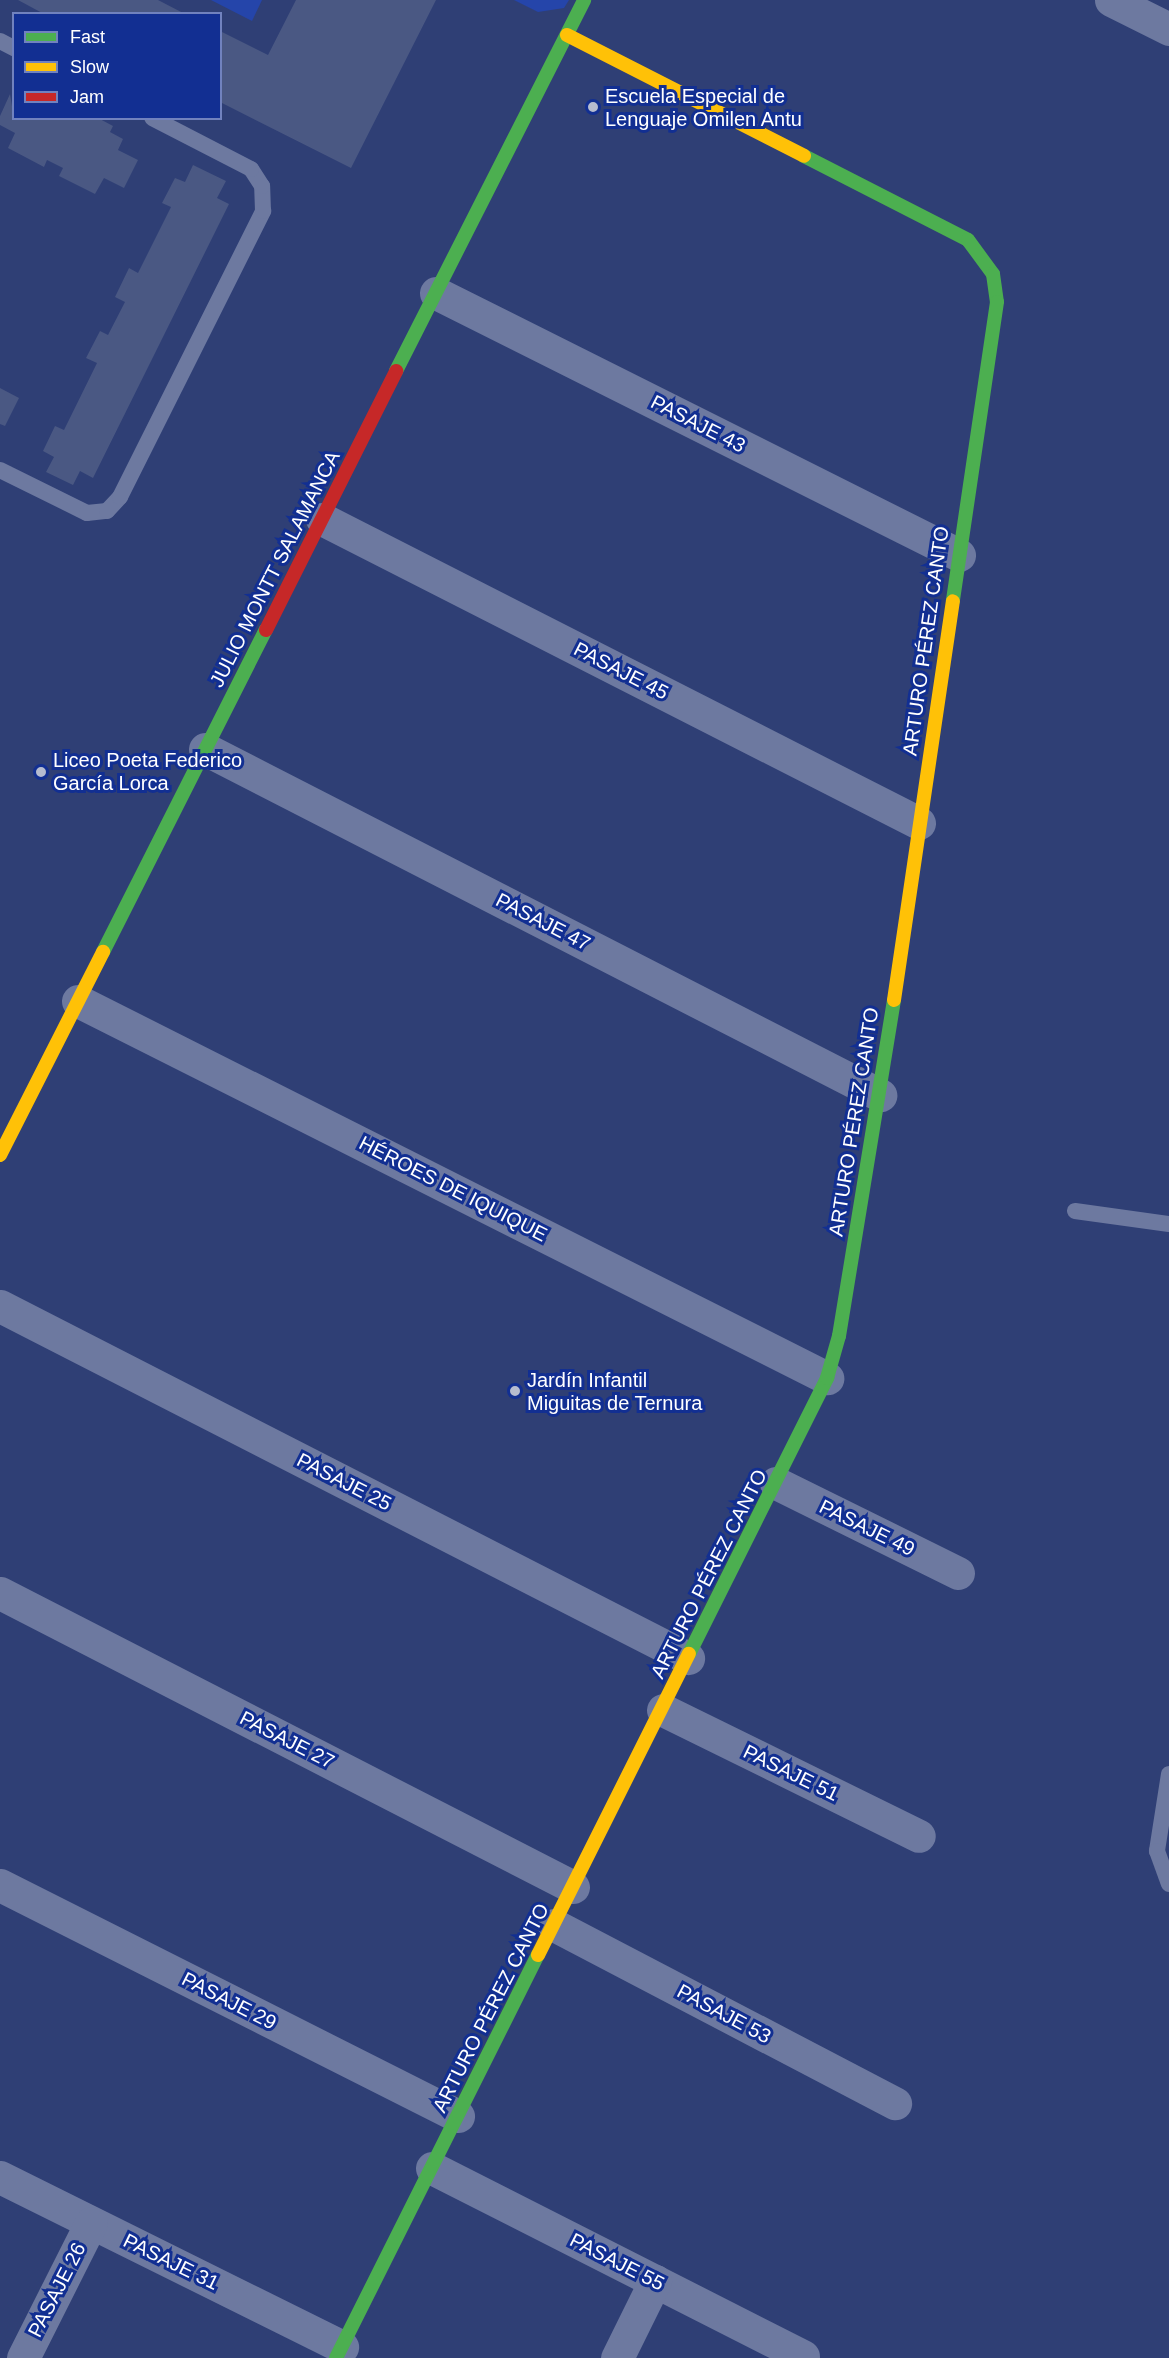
<!DOCTYPE html>
<html>
<head>
<meta charset="utf-8">
<style>
  body { margin:0 }
  #map { position:relative; width:1169px; height:2358px; overflow:hidden; background:#2f3f75; font-family:Arial,sans-serif }
  div>[style] { position:absolute }
  .green>* { inset:0; background:#2545aa }
  .building>* { inset:0; background:#4a5883 }
  .lane>* { height:16px; margin:-8px; padding:0 8px; transform-origin:8px; border-radius:8px; background:#6d79a0 }
  .street>* { height:33px; margin:-16.5px; padding:0 16.5px; transform-origin:16.5px; border-radius:16.5px; background:#6d79a0 }
  .fast>* { height:14px; margin:-7px; padding:0 7px; transform-origin:7px; border-radius:7px; background:#4caf50 }
  .slow>* { height:14px; margin:-7px; padding:0 7px; transform-origin:7px; border-radius:7px; background:#ffc107 }
  .jam>* { height:14px; margin:-7px; padding:0 7px; transform-origin:7px; border-radius:7px; background:#c62828 }
  .dots>* { width:16px; height:16px; translate:-50% -50%; box-sizing:border-box; border:3px solid #122f92; border-radius:50% }
  span { translate:-50% -50%; white-space:nowrap; text-align:center; line-height:1.15; -webkit-text-stroke:6px #122f92; paint-order:stroke }
  .poi-label { font-size:20px; color:#fff }
  .left { translate:0 -50%; text-align:left }
  .street-label { font-size:20px; color:#fff }
  .legend { position:absolute; left:12px; top:12px; width:210px; height:108px; box-sizing:border-box; background:#122f92; border:2px solid #7182be; margin:0; padding:8px 10px; list-style:none; font-size:18px; color:#fff }
  .legend li { display:flex; align-items:center; gap:12px; height:30px }
  .legend b { width:30px; border:2px solid #7182be }
</style>
</head>
<body>
<div id="map">
  <div class="green">
    <div style="clip-path:polygon(211px 0,262px 0,252px 21px)"></div>
    <div style="clip-path:polygon(514px 0,569px 0,564px 8px,538px 12px)"></div>
  </div>
  <div class="building">
    <div style="clip-path:polygon(18px 0,158px 0,185px 14px,44px 14px)"></div>
    <div style="clip-path:polygon(296px 0,436px 0,351px 168px,220px 102px,220px 31px,268px 55px)"></div>
    <div style="clip-path:polygon(10px 94px,14px 118px,98px 118px,113px 126px,110px 132px,123px 139px,118px 150px,138px 160px,124px 188px,104px 178px,95px 194px,59px 176px,63px 168px,47px 160px,44px 167px,8px 148px,15px 133px,0 125px,0 116px)"></div>
    <div style="clip-path:polygon(193px 165px,226px 181px,217px 198px,229px 204px,93px 478px,80px 471px,73px 485px,46px 472px,54px 457px,43px 451px,55px 426px,64px 430px,97px 363px,86px 358px,100px 331px,108px 335px,125px 302px,115px 297px,129px 268px,138px 273px,171px 207px,162px 203px,175px 178px,185px 182px)"></div>
    <div style="clip-path:polygon(0 388px,19px 398px,5px 426px,0 424px)"></div>
  </div>
  <div class="lane">
    <div style="left:0;top:41px;width:16px;rotate:27deg"></div>
    <div style="left:0;top:470px;width:97px;rotate:26.3deg"></div>
    <div style="left:87px;top:513px;width:20px;rotate:-6deg"></div>
    <div style="left:107px;top:511px;width:19px;rotate:-47deg"></div>
    <div style="left:120px;top:497px;width:320px;rotate:-63.4deg"></div>
    <div style="left:263px;top:211px;width:25px;rotate:-92deg"></div>
    <div style="left:262px;top:186px;width:20px;rotate:-123deg"></div>
    <div style="left:251px;top:169px;width:111px;rotate:-152.7deg"></div>
    <div style="left:1075px;top:1211px;width:95px;rotate:7.9deg"></div>
    <div style="left:1169px;top:1774px;width:78px;rotate:98.9deg"></div>
    <div style="left:1157px;top:1851px;width:35px;rotate:70deg"></div>
  </div>
  <div class="street">
    <div style="left:1111px;top:0;width:65px;rotate:26.6deg"></div>
    <div style="left:436px;top:293px;width:585px;rotate:26.61deg"></div>
    <div style="left:322px;top:519px;width:670px;rotate:26.99deg"></div>
    <div style="left:205px;top:749px;width:759px;rotate:27.14deg"></div>
    <div style="left:78px;top:1001px;width:839px;rotate:26.72deg"></div>
    <div style="left:0;top:1306px;width:773px;rotate:27.1deg"></div>
    <div style="left:776px;top:1483px;width:203px;rotate:26.3deg"></div>
    <div style="left:0;top:1593px;width:644px;rotate:27.16deg"></div>
    <div style="left:663px;top:1710px;width:285px;rotate:26.2deg"></div>
    <div style="left:0;top:1885px;width:513px;rotate:26.76deg"></div>
    <div style="left:554px;top:1925px;width:385px;rotate:27.6deg"></div>
    <div style="left:432px;top:2168px;width:416px;rotate:26.9deg"></div>
    <div style="left:0;top:2177px;width:382px;rotate:26.4deg"></div>
    <div style="left:23px;top:2358px;width:151px;rotate:-63.3deg"></div>
    <div style="left:617px;top:2358px;width:86px;rotate:-63.7deg"></div>
  </div>
  <div class="fast">
    <div style="left:804px;top:156px;width:184px;rotate:27.1deg"></div>
    <div style="left:968px;top:240px;width:42px;rotate:53.7deg"></div>
    <div style="left:993px;top:274px;width:28px;rotate:82deg"></div>
    <div style="left:997px;top:302px;width:302px;rotate:98.4deg"></div>
    <div style="left:396px;top:371px;width:416px;rotate:-63.1deg"></div>
    <div style="left:103px;top:952px;width:361px;rotate:-63.2deg"></div>
    <div style="left:689px;top:1654px;width:309px;rotate:-63.4deg"></div>
    <div style="left:827px;top:1378px;width:44px;rotate:-74.1deg"></div>
    <div style="left:839px;top:1336px;width:340px;rotate:-80.7deg"></div>
    <div style="left:336px;top:2358px;width:451px;rotate:-63.4deg"></div>
  </div>
  <div class="slow">
    <div style="left:567px;top:35px;width:266px;rotate:27deg"></div>
    <div style="left:894px;top:1000px;width:403px;rotate:-81.6deg"></div>
    <div style="left:0;top:1155px;width:228px;rotate:-63.1deg"></div>
    <div style="left:538px;top:1955px;width:337px;rotate:-63.4deg"></div>
  </div>
  <div class="jam">
    <div style="left:266px;top:630px;width:290px;rotate:-63.3deg"></div>
  </div>
  <div class="dots">
    <div style="left:593px;top:107px;background:#b6bccf"></div>
    <div style="left:41px;top:772px;background:#b6bccf"></div>
    <div style="left:515px;top:1391px;background:#b6bccf"></div>
  </div>
  <div class="poi-label">
    <span class="left" style="left:605px;top:108px">Escuela Especial de<br>Lenguaje Omilen Antu</span>
    <span class="left" style="left:53px;top:772px">Liceo Poeta Federico<br>García Lorca</span>
    <span class="left" style="left:527px;top:1392px">Jardín Infantil<br>Miguitas de Ternura</span>
  </div>
  <div class="street-label">
    <span style="left:698px;top:424px;rotate:27deg">PASAJE 43</span>
    <span style="left:275px;top:569px;rotate:-63deg">JULIO MONTT SALAMANCA</span>
    <span style="left:926px;top:641px;rotate:-82deg">ARTURO PÉREZ CANTO</span>
    <span style="left:621px;top:671px;rotate:27deg">PASAJE 45</span>
    <span style="left:543px;top:922px;rotate:27deg">PASAJE 47</span>
    <span style="left:854px;top:1122px;rotate:-81deg">ARTURO PÉREZ CANTO</span>
    <span style="left:453px;top:1189px;rotate:27deg">HÉROES DE IQUIQUE</span>
    <span style="left:344px;top:1482px;rotate:27deg">PASAJE 25</span>
    <span style="left:867px;top:1528px;rotate:26deg">PASAJE 49</span>
    <span style="left:709px;top:1574px;rotate:-63deg">ARTURO PÉREZ CANTO</span>
    <span style="left:287px;top:1740px;rotate:27deg">PASAJE 27</span>
    <span style="left:791px;top:1773px;rotate:26deg">PASAJE 51</span>
    <span style="left:229px;top:2001px;rotate:27deg">PASAJE 29</span>
    <span style="left:491px;top:2008px;rotate:-63deg">ARTURO PÉREZ CANTO</span>
    <span style="left:724px;top:2014px;rotate:28deg">PASAJE 53</span>
    <span style="left:171px;top:2262px;rotate:26deg">PASAJE 31</span>
    <span style="left:617px;top:2262px;rotate:27deg">PASAJE 55</span>
    <span style="left:57px;top:2290px;rotate:-63deg">PASAJE 26</span>
  </div>
  <ul class="legend">
  <li><b style="height:8px;background:#4caf50"></b>Fast</li>
  <li><b style="height:8px;background:#ffc107"></b>Slow</li>
  <li><b style="height:8px;background:#c62828"></b>Jam</li>
  </ul>
</div>
</body>
</html>
